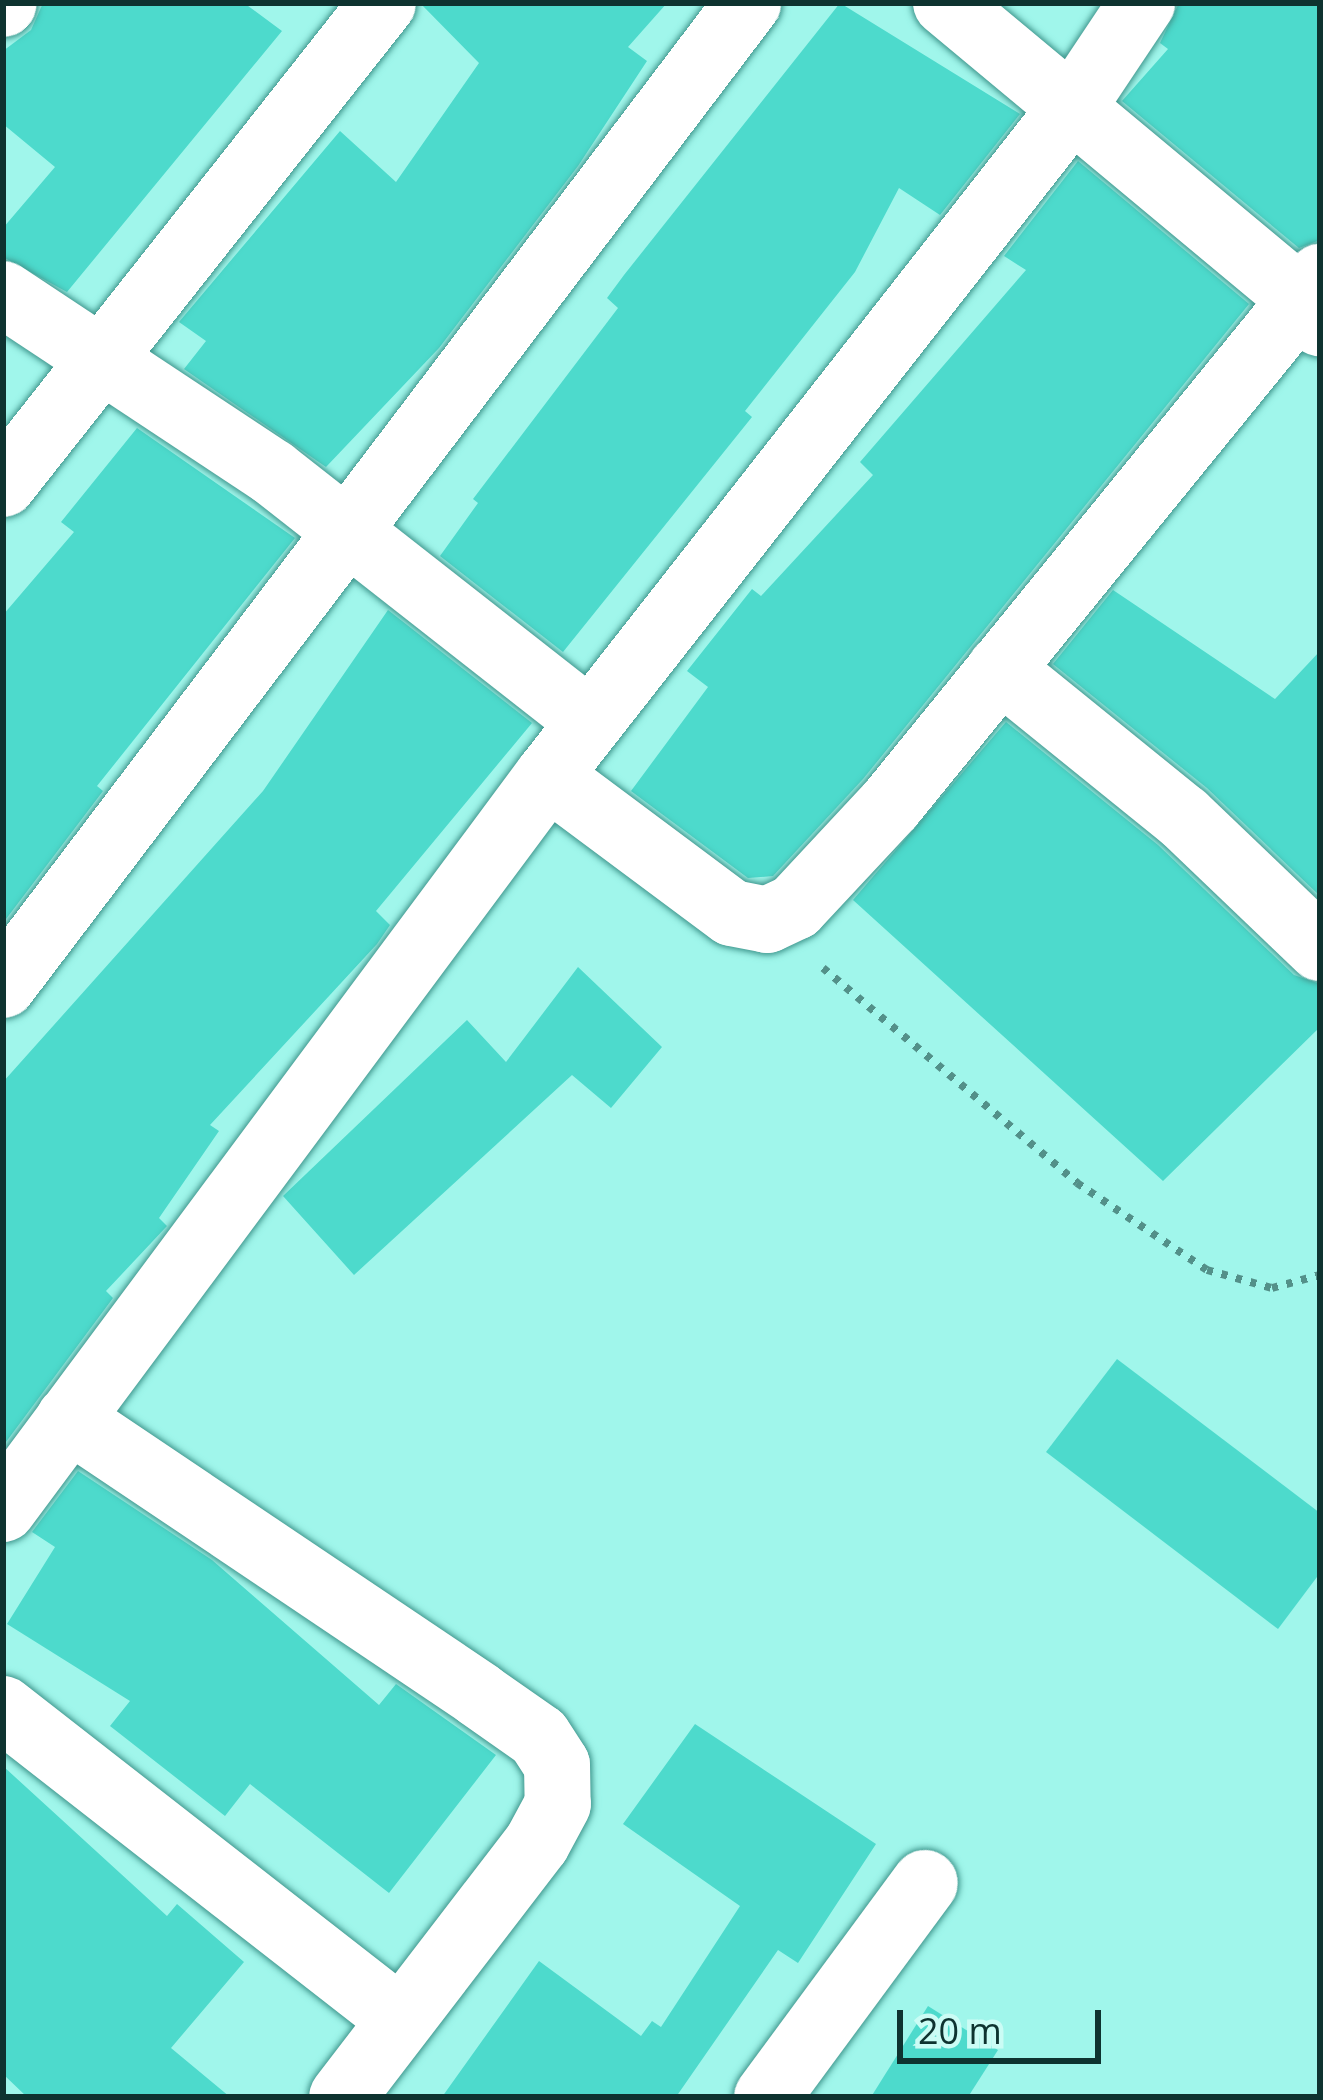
<!DOCTYPE html>
<html>
<head>
<meta charset="utf-8">
<style>
  body { margin:0 }
  #map { position:relative; width:1323px; height:2100px; overflow:hidden; background:#a0f6eb; font-family:"Open Sans",sans-serif }
  div>[style] { position:absolute }
  .building>* { inset:0; background:#4ddacc }
  .path>* { height:8px; margin-top:-4px; transform-origin:0; background:repeating-linear-gradient(90deg,#539089 0 6px,transparent 0 15px) }
  .roads { filter:drop-shadow(0 0 3px #3f968d) drop-shadow(0 0 3px #3f968d) }
  .street>* { height:66px; margin:-33px; padding:0 33px; transform-origin:33px; border-radius:33px; background:#fff }
  span { translate:-50% -50%; white-space:nowrap; text-align:center; line-height:1.15; -webkit-text-stroke:12px #cbfcf5; paint-order:stroke }
  .frame { position:absolute; inset:0; border:6px solid #0e3330; pointer-events:none }
  .scale { position:absolute; left:897px; top:2010px; width:204px; height:54px; box-sizing:border-box; border:6px solid #0e3330; border-top:0; padding-left:15px; font-size:36px; line-height:42px; white-space:nowrap; color:#0e3330; -webkit-text-stroke:9px #cbfcf5; paint-order:stroke }
</style>
</head>
<body>
<div id="map">
  <div class="building">
    <div style="clip-path:polygon(43px 3px,244px 3px,282px 31px,67px 292px,3px 257px,3px 228px,55px 167px,3px 124px,3px 51px,31px 30px)"></div>
    <div style="clip-path:polygon(420px 3px,667px 3px,628px 47px,647px 61px,578px 166px,439px 348px,326px 467px,184px 369px,206px 341px,179px 322px,340px 131px,396px 182px,479px 63px)"></div>
    <div style="clip-path:polygon(840px 3px,1020px 114px,940px 215px,899px 188px,855px 272px,745px 411px,752px 417px,563px 652px,440px 556px,478px 503px,473px 499px,618px 308px,607px 298px,624px 275px)"></div>
    <div style="clip-path:polygon(1179px 3px,1320px 3px,1320px 240px,1299px 248px,1122px 101px,1168px 49px,1160px 43px)"></div>
    <div style="clip-path:polygon(1078px 161px,1249px 304px,863px 779px,773px 876px,748px 878px,631px 791px,708px 687px,687px 671px,752px 589px,761px 596px,873px 475px,860px 462px,1026px 270px,1004px 256px)"></div>
    <div style="clip-path:polygon(137px 428px,295px 538px,97px 786px,103px 791px,3px 923px,3px 615px,74px 532px,61px 522px)"></div>
    <div style="clip-path:polygon(1113px 590px,1275px 699px,1320px 651px,1320px 896px,1207px 788px,1053px 664px)"></div>
    <div style="clip-path:polygon(388px 610px,532px 723px,376px 911px,390px 925px,377px 944px,210px 1125px,219px 1131px,159px 1218px,167px 1226px,106px 1291px,113px 1298px,3px 1446px,3px 1082px,263px 791px)"></div>
    <div style="clip-path:polygon(1006px 722px,1158px 845px,1294px 975px,1320px 984px,1320px 1027px,1163px 1181px,853px 900px)"></div>
    <div style="clip-path:polygon(578px 967px,662px 1047px,611px 1108px,572px 1075px,354px 1275px,283px 1196px,467px 1020px,506px 1062px)"></div>
    <div style="clip-path:polygon(1117px 1359px,1320px 1513px,1320px 1573px,1278px 1629px,1046px 1452px)"></div>
    <div style="clip-path:polygon(78px 1471px,212px 1560px,379px 1705px,396px 1684px,496px 1755px,389px 1893px,250px 1784px,225px 1816px,110px 1726px,130px 1701px,7px 1624px,55px 1547px,32px 1532px)"></div>
    <div style="clip-path:polygon(695px 1724px,876px 1844px,798px 1963px,778px 1950px,676px 2097px,442px 2097px,539px 1961px,641px 2036px,652px 2021px,661px 2027px,740px 1906px,623px 1824px)"></div>
    <div style="clip-path:polygon(3px 1766px,167px 1916px,177px 1904px,244px 1962px,171px 2048px,230px 2097px,27px 2097px,3px 2074px)"></div>
    <div style="clip-path:polygon(928px 2006px,998px 2050px,968px 2097px,871px 2097px)"></div>
  </div>
  <div class="path">
    <div style="left:823px;top:968px;width:333px;rotate:40.2deg"></div>
    <div style="left:1077px;top:1183px;width:156px;rotate:33.8deg"></div>
    <div style="left:1207px;top:1270px;width:67px;rotate:15.5deg"></div>
    <div style="left:1272px;top:1288px;width:50px;rotate:-15.2deg"></div>
  </div>
  <div class="roads">
    <div class="street">
      <div style="left:946px;top:3px;width:464px;rotate:39.8deg"></div>
      <div style="left:1303px;top:300px;width:29px;rotate:54deg"></div>
      <div style="left:3px;top:4px;width:1px;rotate:-45deg"></div>
      <div style="left:3px;top:294px;width:323px;rotate:33.5deg"></div>
      <div style="left:272px;top:472px;width:404px;rotate:38.1deg"></div>
      <div style="left:3px;top:484px;width:613px;rotate:-51.69deg"></div>
      <div style="left:1000px;top:669px;width:235px;rotate:39deg"></div>
      <div style="left:1183px;top:817px;width:190px;rotate:43.7deg"></div>
      <div style="left:548px;top:776px;width:229px;rotate:36.7deg"></div>
      <div style="left:732px;top:913px;width:36px;rotate:11deg"></div>
      <div style="left:767px;top:920px;width:31px;rotate:-25deg"></div>
      <div style="left:795px;top:907px;width:141px;rotate:-47deg"></div>
      <div style="left:891px;top:804px;width:680px;rotate:-50.85deg"></div>
      <div style="left:3px;top:985px;width:1233px;rotate:-52.81deg"></div>
      <div style="left:69px;top:1419px;width:494px;rotate:33.9deg"></div>
      <div style="left:479px;top:1695px;width:73px;rotate:35deg"></div>
      <div style="left:539px;top:1737px;width:33px;rotate:57deg"></div>
      <div style="left:557px;top:1765px;width:39px;rotate:89deg"></div>
      <div style="left:558px;top:1804px;width:44px;rotate:118.3deg"></div>
      <div style="left:537px;top:1843px;width:320px;rotate:127.5deg"></div>
      <div style="left:3px;top:1509px;width:913px;rotate:-53.37deg"></div>
      <div style="left:548px;top:776px;width:853px;rotate:-51.91deg"></div>
      <div style="left:1074px;top:105px;width:123px;rotate:-56.3deg"></div>
      <div style="left:3px;top:1709px;width:502px;rotate:37.97deg"></div>
      <div style="left:767px;top:2097px;width:266px;rotate:-53.6deg"></div>
    </div>
  </div>
  <div class="frame"></div>
  <div class="scale">20 m</div>
</div>
</body>
</html>
